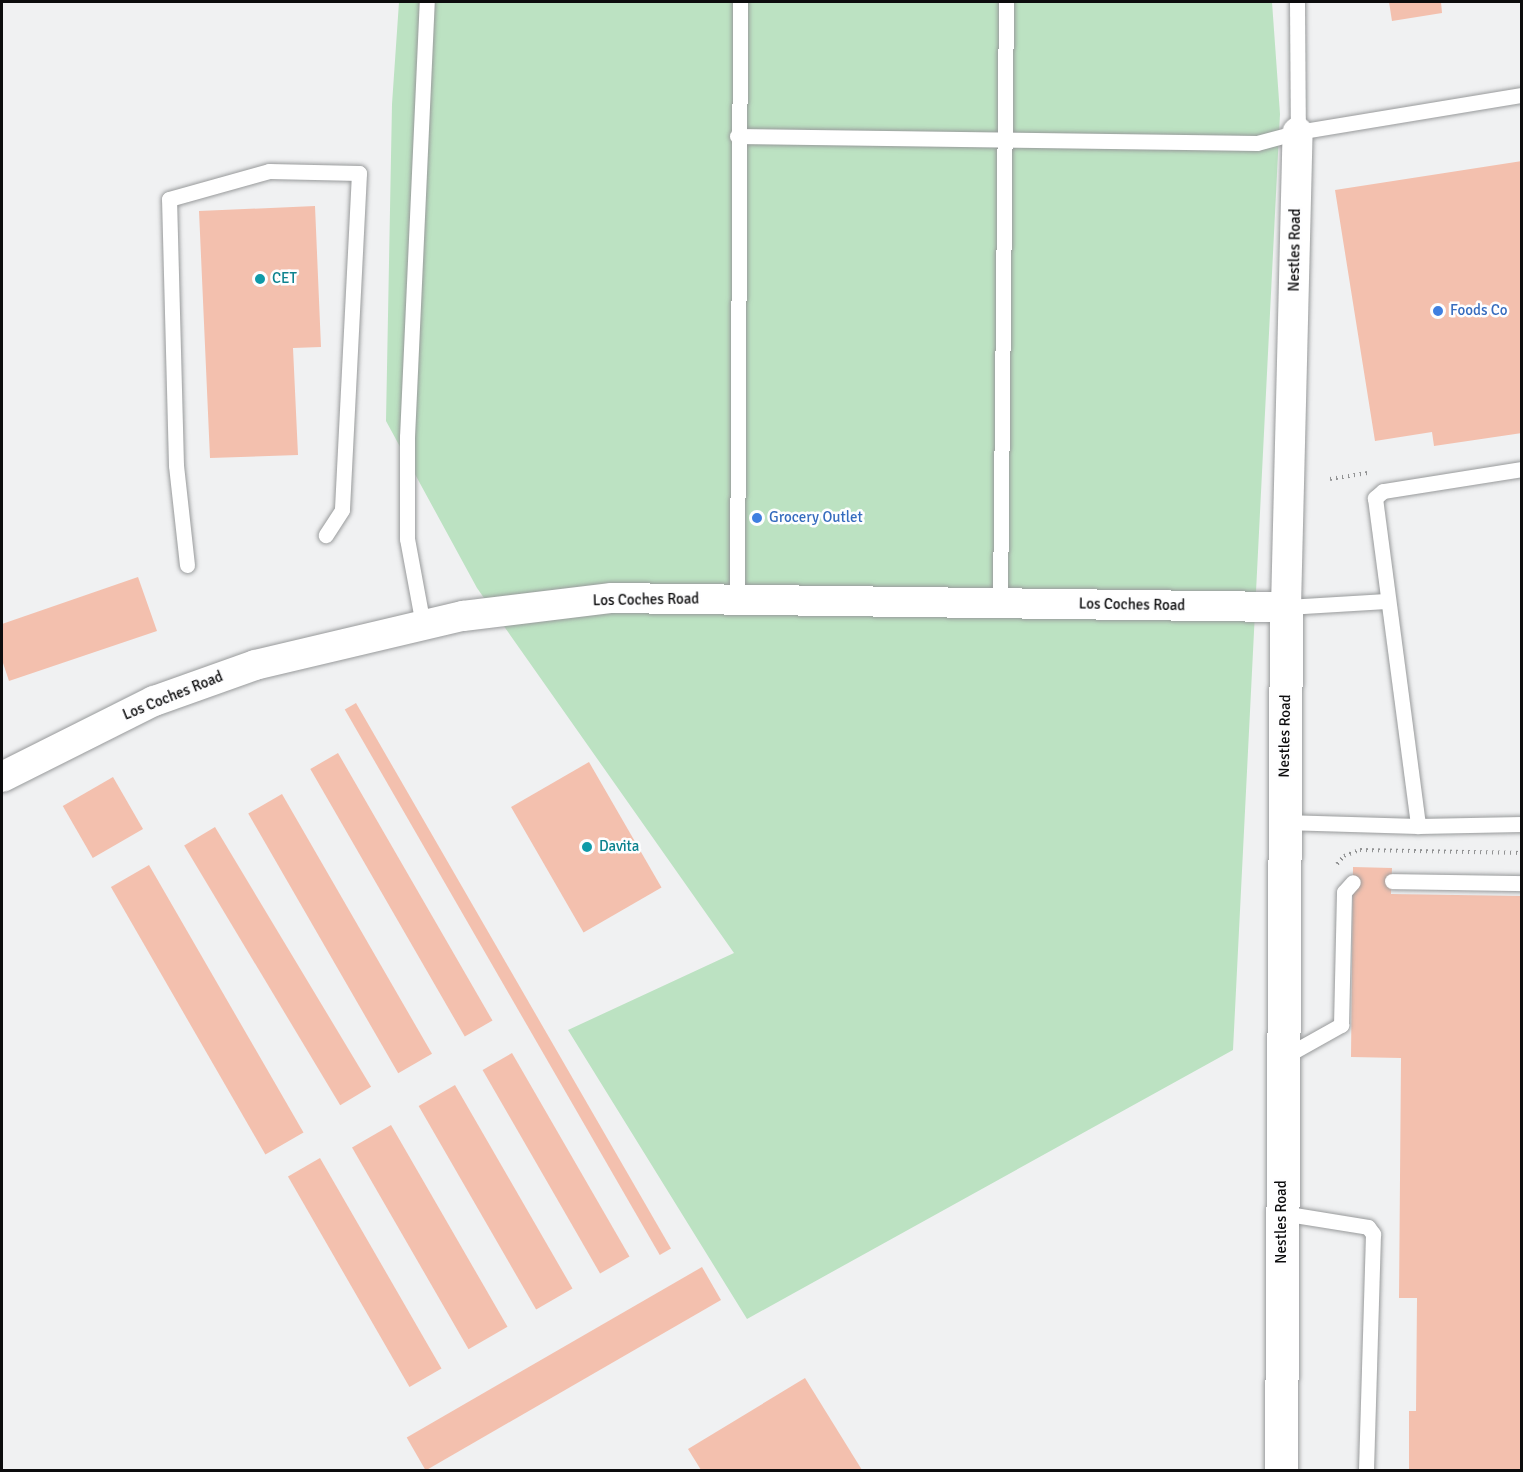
<!DOCTYPE html>
<html>
<head>
<meta charset="utf-8">
<style>
  body { margin:0 }
  #map { position:relative; width:1523px; height:1472px; overflow:hidden; background:#f0f1f2; font-family:Signika,sans-serif }
  div>[style] { position:absolute }
  .green>* { inset:0; background:#bce2c2 }
  .building>* { inset:0; background:#f3c0ae; transform-origin:0 0 }
  .path>* { height:4px; margin-top:-2px; transform-origin:0; background:repeating-linear-gradient(90deg,#929394 0 1.5px,transparent 0 6px) }
  .roads { filter:drop-shadow(0 0 2px #989a9b) drop-shadow(0 0 2px #989a9b) }
  .lane>* { height:15px; margin:-7.5px; padding:0 7.5px; transform-origin:7.5px; border-radius:7.5px; background:#fff }
  .street>* { height:30px; margin:-15px; padding:0 15px; transform-origin:15px; border-radius:15px; background:#fff }
  .secondary>* { height:33px; margin:-16.5px; padding:0 16.5px; transform-origin:16.5px; border-radius:16.5px; background:#fff }
  .dots>* { width:16px; height:16px; translate:-50% -50%; box-sizing:border-box; border:3px solid #fefeff; border-radius:50% }
  span { translate:-50% -50%; white-space:nowrap; text-align:center; line-height:1.15; -webkit-text-stroke:5px #fefeff; paint-order:stroke }
  .street-label { font-size:15px; color:#0c0c0d }
  .culture-label { font-size:15px; color:#0d838f }
  .left { translate:0 -50%; text-align:left }
  .shop-label { font-size:15px; color:#366cbe }
  .frame { position:absolute; inset:0; border:3px solid #0c0c0d; pointer-events:none }
</style>
</head>
<body>
<div id="map">
  <div class="green">
    <div style="clip-path:polygon(399px 2px,1272px 2px,1280px 114px,1233px 1050px,747px 1319px,568px 1030px,734px 953px,477px 588px,386px 421px,392px 104px)"></div>
  </div>
  <div class="building">
    <div style="clip-path:polygon(1389px 2px,1441px 2px,1442px 13px,1392px 21px)"></div>
    <div style="clip-path:polygon(1522px 161px,1522px 433px,1434px 446px,1432px 432px,1375px 441px,1335px 190px)"></div>
    <div style="clip-path:polygon(315px 206px,321px 347px,293px 348px,298px 455px,210px 458px,199px 211px)"></div>
    <div style="clip-path:polygon(138px 577px,157px 631px,9px 681px,2px 660px,2px 624px)"></div>
    <div style="left:356px;top:703px;width:630px;height:13px;rotate:60deg"></div>
    <div style="left:338px;top:753px;width:309px;height:32px;rotate:60deg"></div>
    <div style="left:589px;top:762px;width:145px;height:90px;rotate:60deg"></div>
    <div style="left:113px;top:777px;width:60px;height:58px;rotate:60deg"></div>
    <div style="left:282px;top:794px;width:300px;height:39px;rotate:60deg"></div>
    <div style="left:215px;top:827px;width:303px;height:36px;rotate:59deg"></div>
    <div style="left:149px;top:865px;width:309px;height:44px;rotate:60deg"></div>
    <div style="clip-path:polygon(1353px 867px,1392px 868px,1391px 894px,1522px 896px,1522px 1470px,1409px 1470px,1409px 1411px,1416px 1411px,1417px 1298px,1399px 1298px,1401px 1058px,1351px 1057px)"></div>
    <div style="left:512px;top:1053px;width:235px;height:34px;rotate:60deg"></div>
    <div style="left:455px;top:1085px;width:235px;height:42px;rotate:60deg"></div>
    <div style="left:391px;top:1125px;width:233px;height:45px;rotate:60deg"></div>
    <div style="left:320px;top:1158px;width:243px;height:37px;rotate:60deg"></div>
    <div style="left:702px;top:1267px;width:38px;height:341px;rotate:60deg"></div>
    <div style="clip-path:polygon(805px 1378px,862px 1470px,701px 1470px,688px 1449px)"></div>
  </div>
  <div class="path">
    <div style="left:1330px;top:479px;width:38px;rotate:-9deg"></div>
    <div style="left:1337px;top:864px;width:11px;rotate:-49deg"></div>
    <div style="left:1344px;top:856px;width:17px;rotate:-21deg"></div>
    <div style="left:1360px;top:850px;width:162px;rotate:1.1deg"></div>
  </div>
  <div class="roads">
    <div class="lane">
      <div style="left:1297px;top:2px;width:130px;rotate:89.6deg"></div>
      <div style="left:737px;top:136px;width:520px;rotate:0.77deg"></div>
      <div style="left:1257px;top:143px;width:42px;rotate:-15deg"></div>
      <div style="left:1298px;top:132px;width:227px;rotate:-9.4deg"></div>
      <div style="left:1522px;top:469px;width:141px;rotate:171deg"></div>
      <div style="left:1383px;top:491px;width:11px;rotate:139deg"></div>
      <div style="left:1375px;top:498px;width:331px;rotate:82.5deg"></div>
      <div style="left:1418px;top:826px;width:104px;rotate:-1.1deg"></div>
      <div style="left:187px;top:565px;width:101px;rotate:-96.3deg"></div>
      <div style="left:176px;top:465px;width:266px;rotate:-91.5deg"></div>
      <div style="left:169px;top:199px;width:104px;rotate:-15.6deg"></div>
      <div style="left:269px;top:171px;width:90px;rotate:1.3deg"></div>
      <div style="left:359px;top:173px;width:337px;rotate:92.9deg"></div>
      <div style="left:342px;top:510px;width:30px;rotate:123deg"></div>
      <div style="left:737px;top:600px;width:598px;rotate:-89.71deg"></div>
      <div style="left:1000px;top:603px;width:601px;rotate:-89.43deg"></div>
      <div style="left:1286px;top:607px;width:101px;rotate:-3.4deg"></div>
      <div style="left:423px;top:625px;width:87px;rotate:-100.5deg"></div>
      <div style="left:407px;top:539px;width:102px;rotate:-90deg"></div>
      <div style="left:407px;top:437px;width:435px;rotate:-87.4deg"></div>
      <div style="left:1283px;top:822px;width:135px;rotate:1.7deg"></div>
      <div style="left:1392px;top:881px;width:130px;rotate:0.9deg"></div>
      <div style="left:1282px;top:1058px;width:68px;rotate:-29.2deg"></div>
      <div style="left:1341px;top:1025px;width:133px;rotate:-88.7deg"></div>
      <div style="left:1344px;top:892px;width:13px;rotate:-48deg"></div>
      <div style="left:1282px;top:1213px;width:87px;rotate:9.2deg"></div>
      <div style="left:1368px;top:1227px;width:9px;rotate:54deg"></div>
      <div style="left:1373px;top:1234px;width:236px;rotate:91.7deg"></div>
    </div>
    <div class="street">
      <div style="left:2px;top:777px;width:170px;rotate:-26.6deg"></div>
      <div style="left:154px;top:701px;width:107px;rotate:-19.6deg"></div>
      <div style="left:255px;top:665px;width:214px;rotate:-13.3deg"></div>
      <div style="left:463px;top:616px;width:150px;rotate:-6.9deg"></div>
      <div style="left:612px;top:598px;width:674px;rotate:0.77deg"></div>
      <div style="left:1286px;top:607px;width:475px;rotate:-88.6deg"></div>
    </div>
    <div class="secondary">
      <div style="left:1281px;top:1470px;width:863px;rotate:-89.67deg"></div>
    </div>
  </div>
  <div class="dots">
    <div style="left:260px;top:279px;background:#0f9aa8"></div>
    <div style="left:1438px;top:311px;background:#3f7fe0"></div>
    <div style="left:757px;top:518px;background:#3f7fe0"></div>
    <div style="left:587px;top:847px;background:#0f9aa8"></div>
  </div>
  <div class="street-label">
    <span style="left:1295px;top:250px;rotate:-89deg">Nestles Road</span>
    <span style="left:646px;top:600px;rotate:-1deg">Los Coches Road</span>
    <span style="left:1132px;top:605px;rotate:1deg">Los Coches Road</span>
    <span style="left:173px;top:696px;rotate:-22deg">Los Coches Road</span>
    <span style="left:1285px;top:736px;rotate:-89deg">Nestles Road</span>
    <span style="left:1282px;top:1222px;rotate:-90deg">Nestles Road</span>
  </div>
  <div class="culture-label">
    <span class="left" style="left:272px;top:279px">CET</span>
    <span class="left" style="left:599px;top:847px">Davita</span>
  </div>
  <div class="shop-label">
    <span class="left" style="left:1450px;top:311px">Foods Co</span>
    <span class="left" style="left:769px;top:518px">Grocery Outlet</span>
  </div>
  <div class="frame"></div>
</div>
</body>
</html>
